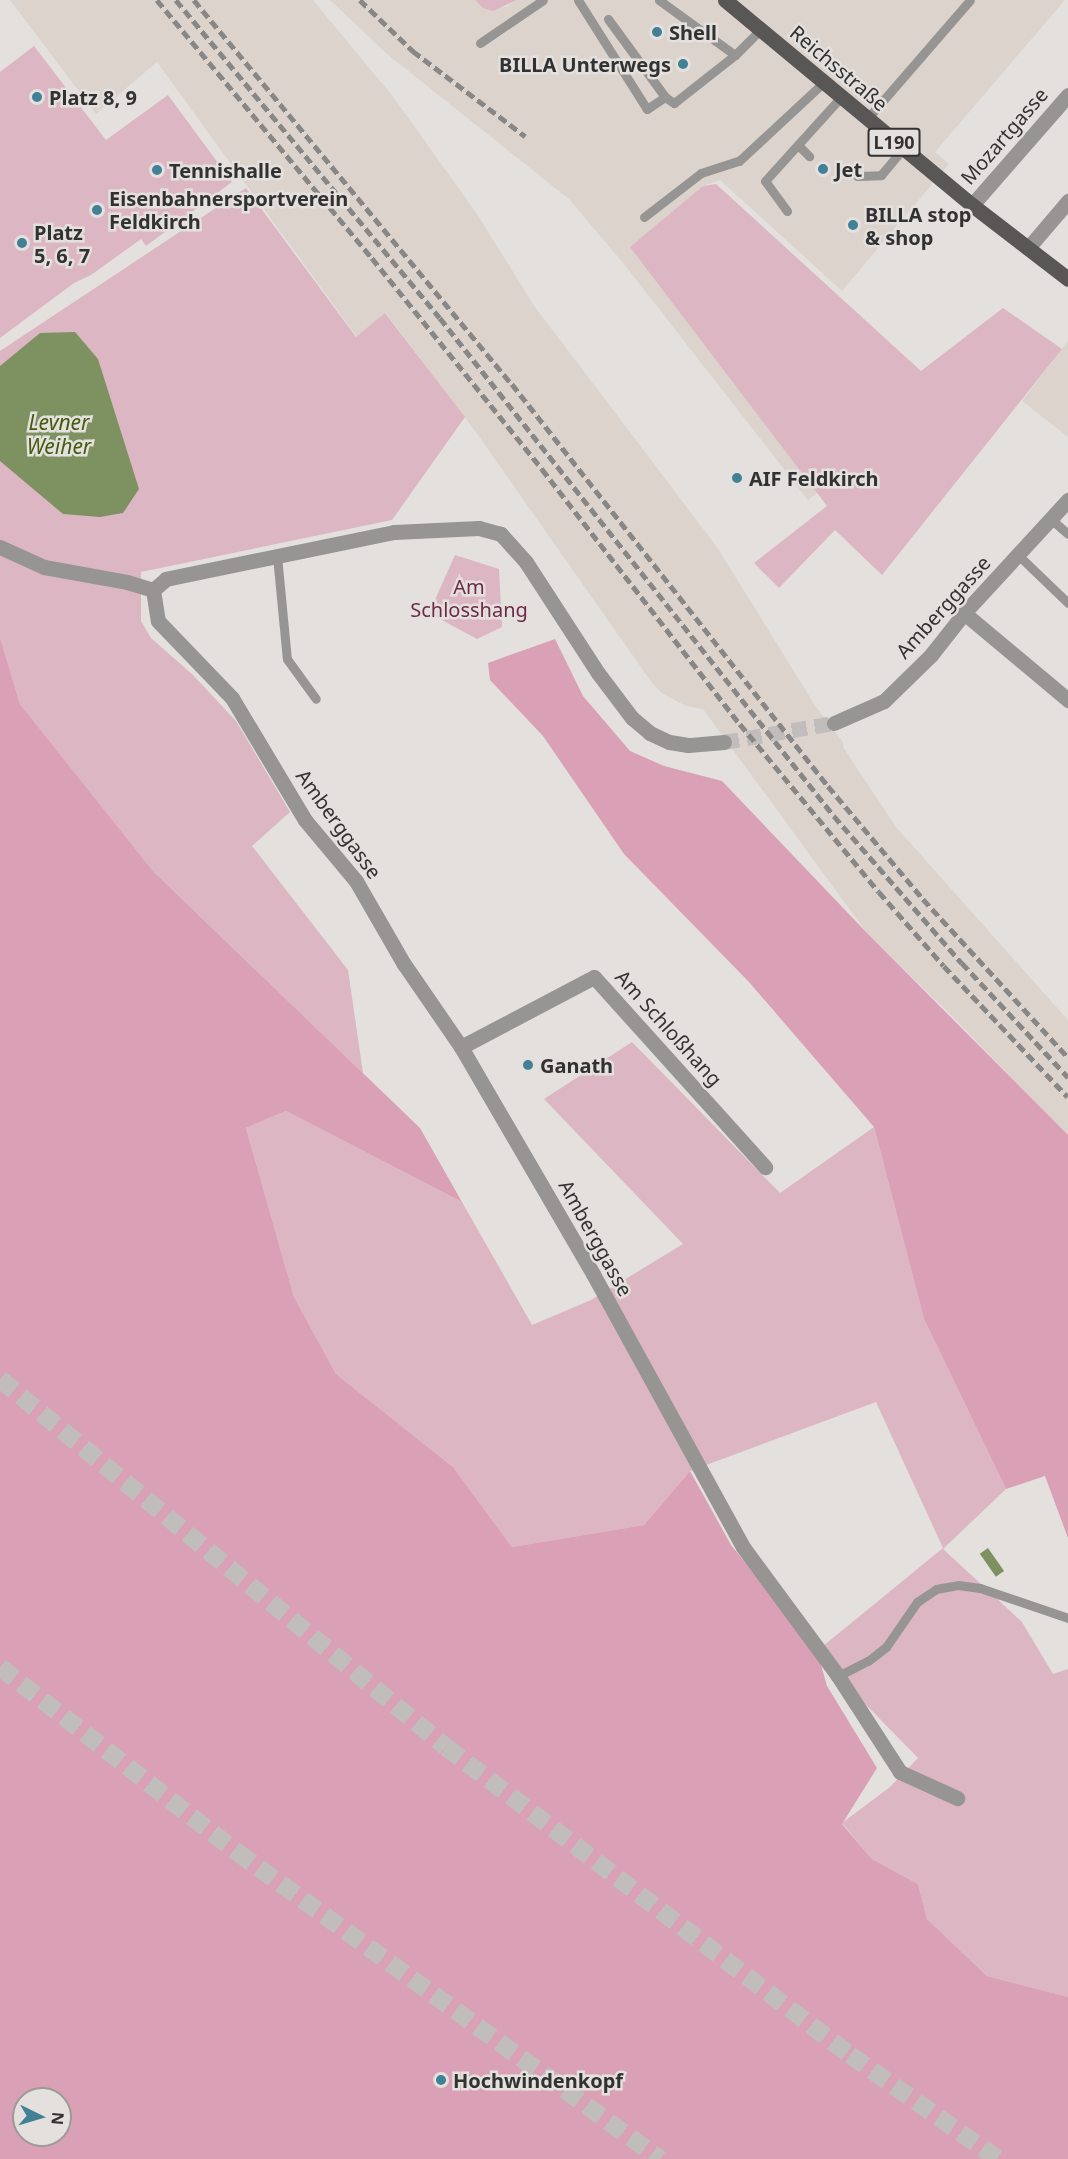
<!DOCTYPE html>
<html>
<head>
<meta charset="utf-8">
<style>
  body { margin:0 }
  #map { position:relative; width:1068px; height:2159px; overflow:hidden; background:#e3e0de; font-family:"Noto Sans",sans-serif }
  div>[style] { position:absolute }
  .built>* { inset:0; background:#dcd3cc }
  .green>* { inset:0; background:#ddb6c4 }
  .forest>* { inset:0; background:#daa0b5 }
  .water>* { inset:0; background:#7e9160; transform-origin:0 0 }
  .minor-tunnel>* { height:15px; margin-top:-7.5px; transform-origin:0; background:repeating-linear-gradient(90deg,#c0bdbc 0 15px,transparent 0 23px) }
  .motorway-tunnel>* { height:18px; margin-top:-9px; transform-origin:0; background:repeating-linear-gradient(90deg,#c0bdbc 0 18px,transparent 0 27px) }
  .service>* { height:9px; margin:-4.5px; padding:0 4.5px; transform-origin:4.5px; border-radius:4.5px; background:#969594 }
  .minor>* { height:15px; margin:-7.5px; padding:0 7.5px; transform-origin:7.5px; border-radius:7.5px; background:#969594 }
  .primary>* { height:15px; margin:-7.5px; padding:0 7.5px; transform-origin:7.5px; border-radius:7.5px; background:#595656 }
  .rail>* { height:4.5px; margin-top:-2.25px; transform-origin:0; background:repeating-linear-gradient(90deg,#898786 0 9px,transparent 0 13.5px) }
  .dots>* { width:16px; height:16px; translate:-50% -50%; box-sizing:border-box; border:3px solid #e3e0de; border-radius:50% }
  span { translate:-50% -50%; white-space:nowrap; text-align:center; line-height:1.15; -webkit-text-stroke:5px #e3e0de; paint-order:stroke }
  .shield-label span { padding:2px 4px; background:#e3e0de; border:2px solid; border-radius:4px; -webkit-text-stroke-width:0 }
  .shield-label { font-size:18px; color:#333232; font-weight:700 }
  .poi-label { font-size:20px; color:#333232; font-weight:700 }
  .left { translate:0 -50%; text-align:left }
  .right { translate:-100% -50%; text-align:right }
  .street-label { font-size:20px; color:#333232 }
  .park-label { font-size:20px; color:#6e2948 }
  .water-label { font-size:21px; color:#435b0d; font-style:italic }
  .north { position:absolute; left:12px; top:2087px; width:60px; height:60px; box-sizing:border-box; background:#e3e0de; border:2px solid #9d9a99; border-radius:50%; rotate:95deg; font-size:16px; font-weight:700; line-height:24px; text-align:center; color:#333232 }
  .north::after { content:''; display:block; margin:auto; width:21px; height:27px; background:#428096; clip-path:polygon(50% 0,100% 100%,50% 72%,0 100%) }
</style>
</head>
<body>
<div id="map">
  <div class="built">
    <div style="clip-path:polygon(10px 0,313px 0,394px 98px,477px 214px,535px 307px,717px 547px,816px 707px,843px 742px,843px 747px,896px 827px,1068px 1020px,1068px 1137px,953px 1017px,867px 933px,703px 709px,686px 706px,663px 694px,652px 683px,478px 435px,386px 313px,357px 337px,157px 62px,96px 114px)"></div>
    <div style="clip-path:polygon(330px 0,475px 0,483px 8px,506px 7px,517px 0,1065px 0,935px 152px,949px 164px,842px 291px,720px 180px,703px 186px,690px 320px,817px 493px,808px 500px,624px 264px,569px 199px,387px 54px)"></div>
    <div style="clip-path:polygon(1068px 341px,1068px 437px,1022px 401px)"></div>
  </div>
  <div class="green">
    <div style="clip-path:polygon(475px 0,517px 0,493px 11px,483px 8px)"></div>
    <div style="clip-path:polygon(34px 46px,106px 140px,168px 95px,232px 182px,146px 246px,141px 239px,91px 275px,74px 283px,0 338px,0 72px)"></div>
    <div style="clip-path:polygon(716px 184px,921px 371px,1003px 308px,1062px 349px,882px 575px,835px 530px,779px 588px,754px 563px,827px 506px,630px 247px,703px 186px)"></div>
    <div style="clip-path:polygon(246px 188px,356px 337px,385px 313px,465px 417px,392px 520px,141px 572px,141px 621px,151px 638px,193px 675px,236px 721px,290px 812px,252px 846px,348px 970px,363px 1073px,153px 871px,20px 704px,0 637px,0 351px)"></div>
    <div style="clip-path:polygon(455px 555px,499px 569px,502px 627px,477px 639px,429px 613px)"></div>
    <div style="clip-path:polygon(632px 1042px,780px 1193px,874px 1127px,924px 1319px,1006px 1489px,943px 1549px,1022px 1622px,1053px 1674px,1068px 1669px,1068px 1997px,987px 1976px,927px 1919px,918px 1884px,872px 1859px,842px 1823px,890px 1787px,918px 1758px,838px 1676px,817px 1651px,943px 1548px,876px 1402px,690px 1471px,644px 1525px,512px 1547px,453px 1467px,336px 1374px,294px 1297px,246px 1128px,286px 1111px,462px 1202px,532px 1325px,591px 1300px,683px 1244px,544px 1099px)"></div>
  </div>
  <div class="forest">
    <div style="clip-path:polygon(evenodd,0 637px,20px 704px,153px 871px,420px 1128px,462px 1202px,286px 1111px,246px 1128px,294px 1297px,336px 1374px,453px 1467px,512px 1547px,644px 1525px,690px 1471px,731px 1545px,817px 1651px,827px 1686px,877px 1768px,842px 1824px,872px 1859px,918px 1884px,927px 1919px,987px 1976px,1068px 1997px,1068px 2159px,0 2159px,0 637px,24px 2099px,60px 2099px,60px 2135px,24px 2135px,24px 2099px)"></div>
    <div style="clip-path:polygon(555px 639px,583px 696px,630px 751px,664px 766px,722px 781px,867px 933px,1068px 1135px,1068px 1538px,1045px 1476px,1006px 1489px,924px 1319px,874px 1127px,749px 982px,624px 854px,543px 736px,490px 680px,488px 663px)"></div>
  </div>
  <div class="water">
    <div style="clip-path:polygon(75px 332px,98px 359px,139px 489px,123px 513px,100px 517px,63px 514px,0 461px,0 366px,40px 333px)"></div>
    <div style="left:988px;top:1548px;width:28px;height:10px;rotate:55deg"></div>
  </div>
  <div class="minor-tunnel">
    <div style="left:724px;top:742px;width:112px;rotate:-9.8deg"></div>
  </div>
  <div class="motorway-tunnel">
    <div style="left:0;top:1379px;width:578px;rotate:39.53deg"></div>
    <div style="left:446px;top:1747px;width:508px;rotate:37.32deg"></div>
    <div style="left:850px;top:2055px;width:181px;rotate:35.1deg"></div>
    <div style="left:0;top:1667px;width:301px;rotate:38deg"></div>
    <div style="left:237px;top:1852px;width:523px;rotate:35.97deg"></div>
  </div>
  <div class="service">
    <div style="left:578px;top:0;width:129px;rotate:57.7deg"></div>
    <div style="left:647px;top:109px;width:22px;rotate:-34deg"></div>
    <div style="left:659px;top:0;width:94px;rotate:35.9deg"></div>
    <div style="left:608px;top:19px;width:97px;rotate:53.8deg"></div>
    <div style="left:665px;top:97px;width:11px;rotate:34deg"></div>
    <div style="left:674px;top:103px;width:78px;rotate:-38.2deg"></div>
    <div style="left:735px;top:55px;width:35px;rotate:-45deg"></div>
    <div style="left:480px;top:43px;width:76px;rotate:-34.3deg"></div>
    <div style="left:867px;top:119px;width:157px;rotate:-49.1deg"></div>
    <div style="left:798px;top:145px;width:16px;rotate:45deg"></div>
    <div style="left:857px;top:176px;width:24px;rotate:-2deg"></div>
    <div style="left:881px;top:175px;width:34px;rotate:-50deg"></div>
    <div style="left:787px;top:211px;width:37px;rotate:-126deg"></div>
    <div style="left:765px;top:181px;width:112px;rotate:-47.9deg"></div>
    <div style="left:644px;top:217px;width:72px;rotate:-37.7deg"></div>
    <div style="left:701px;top:173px;width:40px;rotate:-18deg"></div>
    <div style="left:739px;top:161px;width:115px;rotate:-42.9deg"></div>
    <div style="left:1052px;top:520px;width:21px;rotate:41deg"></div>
    <div style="left:1018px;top:555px;width:69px;rotate:43.8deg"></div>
    <div style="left:277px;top:556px;width:103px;rotate:84.5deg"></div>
    <div style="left:287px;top:659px;width:49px;rotate:54.1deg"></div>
    <div style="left:838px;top:1676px;width:34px;rotate:-27deg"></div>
    <div style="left:868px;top:1661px;width:23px;rotate:-38deg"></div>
    <div style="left:886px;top:1647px;width:55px;rotate:-55.4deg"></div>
    <div style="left:917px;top:1602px;width:23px;rotate:-34deg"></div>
    <div style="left:936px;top:1589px;width:22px;rotate:-10deg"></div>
    <div style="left:958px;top:1585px;width:22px;rotate:8deg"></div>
    <div style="left:980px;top:1588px;width:93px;rotate:18.8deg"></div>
  </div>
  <div class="minor">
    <div style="left:972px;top:205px;width:146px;rotate:-48.9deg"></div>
    <div style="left:1028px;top:248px;width:62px;rotate:-49.6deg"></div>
    <div style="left:0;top:547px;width:48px;rotate:24.4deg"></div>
    <div style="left:44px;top:567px;width:84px;rotate:10.2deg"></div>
    <div style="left:127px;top:582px;width:27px;rotate:17deg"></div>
    <div style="left:964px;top:613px;width:136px;rotate:39.9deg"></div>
    <div style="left:834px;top:723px;width:55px;rotate:-23.7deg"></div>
    <div style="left:884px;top:701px;width:66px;rotate:-44.4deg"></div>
    <div style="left:931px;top:655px;width:53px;rotate:-51.8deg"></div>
    <div style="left:964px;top:613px;width:154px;rotate:-47.4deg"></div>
    <div style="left:724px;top:742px;width:36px;rotate:175deg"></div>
    <div style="left:688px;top:745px;width:19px;rotate:-171deg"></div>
    <div style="left:669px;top:742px;width:21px;rotate:-155deg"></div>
    <div style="left:650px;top:733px;width:23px;rotate:-140deg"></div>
    <div style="left:632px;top:718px;width:56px;rotate:-127.1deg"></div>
    <div style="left:598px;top:673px;width:132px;rotate:-123deg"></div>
    <div style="left:526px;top:562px;width:38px;rotate:-132deg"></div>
    <div style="left:501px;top:534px;width:23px;rotate:-165deg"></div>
    <div style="left:479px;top:528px;width:85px;rotate:177.3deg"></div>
    <div style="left:394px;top:532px;width:233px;rotate:168.4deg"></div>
    <div style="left:166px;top:579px;width:17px;rotate:140deg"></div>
    <div style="left:153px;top:590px;width:31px;rotate:81deg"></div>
    <div style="left:158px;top:621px;width:107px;rotate:46.1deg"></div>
    <div style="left:232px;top:698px;width:142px;rotate:59.1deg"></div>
    <div style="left:305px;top:820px;width:80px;rotate:50.1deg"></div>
    <div style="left:356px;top:881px;width:96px;rotate:60deg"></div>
    <div style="left:404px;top:964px;width:101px;rotate:55.5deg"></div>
    <div style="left:461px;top:1047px;width:263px;rotate:59.8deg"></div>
    <div style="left:593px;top:1274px;width:311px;rotate:61.2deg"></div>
    <div style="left:743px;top:1547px;width:160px;rotate:53.6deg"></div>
    <div style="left:838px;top:1676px;width:114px;rotate:57.1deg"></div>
    <div style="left:900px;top:1772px;width:63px;rotate:24.5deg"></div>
    <div style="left:461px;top:1047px;width:150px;rotate:-27.8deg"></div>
    <div style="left:594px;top:977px;width:256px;rotate:48deg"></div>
  </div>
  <div class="primary">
    <div style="left:725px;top:0;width:321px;rotate:39.7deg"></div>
    <div style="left:972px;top:205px;width:121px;rotate:37.6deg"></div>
  </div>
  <div class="rail">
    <div style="left:157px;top:0;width:336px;rotate:50.2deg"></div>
    <div style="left:372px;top:258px;width:271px;rotate:51.1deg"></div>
    <div style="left:542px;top:469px;width:323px;rotate:52.2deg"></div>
    <div style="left:740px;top:724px;width:218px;rotate:50.4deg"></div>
    <div style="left:879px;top:892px;width:98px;rotate:48.7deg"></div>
    <div style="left:944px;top:966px;width:180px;rotate:46.6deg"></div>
    <div style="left:176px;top:0;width:413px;rotate:50.3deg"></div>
    <div style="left:440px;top:318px;width:635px;rotate:51.65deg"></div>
    <div style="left:834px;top:816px;width:195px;rotate:49deg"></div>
    <div style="left:962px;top:963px;width:156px;rotate:47.1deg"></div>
    <div style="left:194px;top:0;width:499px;rotate:50.4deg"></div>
    <div style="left:512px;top:384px;width:511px;rotate:51.83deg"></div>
    <div style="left:828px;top:786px;width:148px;rotate:49.9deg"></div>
    <div style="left:923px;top:899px;width:214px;rotate:47.5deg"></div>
    <div style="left:360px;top:0;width:74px;rotate:43.9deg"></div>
    <div style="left:413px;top:51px;width:141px;rotate:37.2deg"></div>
  </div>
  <div class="dots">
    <div style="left:657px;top:32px;background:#428096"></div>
    <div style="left:683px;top:64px;background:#428096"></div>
    <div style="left:37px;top:97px;background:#428096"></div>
    <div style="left:823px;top:169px;background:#428096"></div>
    <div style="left:157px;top:170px;background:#428096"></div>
    <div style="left:97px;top:210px;background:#428096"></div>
    <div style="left:853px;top:225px;background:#428096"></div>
    <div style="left:22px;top:243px;background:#428096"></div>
    <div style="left:737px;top:478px;background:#428096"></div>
    <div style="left:528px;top:1065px;background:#428096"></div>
    <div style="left:441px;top:2080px;background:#428096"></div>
  </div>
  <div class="shield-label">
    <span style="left:894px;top:142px">L190</span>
  </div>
  <div class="poi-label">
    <span class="left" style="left:669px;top:32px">Shell</span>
    <span class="right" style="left:671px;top:64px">BILLA Unterwegs</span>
    <span class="left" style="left:49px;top:97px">Platz 8, 9</span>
    <span class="left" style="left:835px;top:169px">Jet</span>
    <span class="left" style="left:169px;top:170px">Tennishalle</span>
    <span class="left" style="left:109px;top:210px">Eisenbahnersportverein<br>Feldkirch</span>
    <span class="left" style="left:865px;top:226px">BILLA stop<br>&amp; shop</span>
    <span class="left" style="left:34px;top:244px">Platz<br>5, 6, 7</span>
    <span class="left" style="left:749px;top:478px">AIF Feldkirch</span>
    <span class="left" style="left:540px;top:1065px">Ganath</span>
    <span class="left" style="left:453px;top:2080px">Hochwindenkopf</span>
  </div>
  <div class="street-label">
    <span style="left:839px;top:68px;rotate:40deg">Reichsstraße</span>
    <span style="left:1004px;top:136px;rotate:-49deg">Mozartgasse</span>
    <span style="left:943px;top:607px;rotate:-48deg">Amberggasse</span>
    <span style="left:339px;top:824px;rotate:54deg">Amberggasse</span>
    <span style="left:669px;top:1028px;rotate:48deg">Am Schloßhang</span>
    <span style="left:596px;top:1238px;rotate:61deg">Amberggasse</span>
  </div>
  <div class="park-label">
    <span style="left:469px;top:598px">Am<br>Schlosshang</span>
  </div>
  <div class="water-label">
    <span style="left:59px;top:434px">Levner<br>Weiher</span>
  </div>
  <div class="north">N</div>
</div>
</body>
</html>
